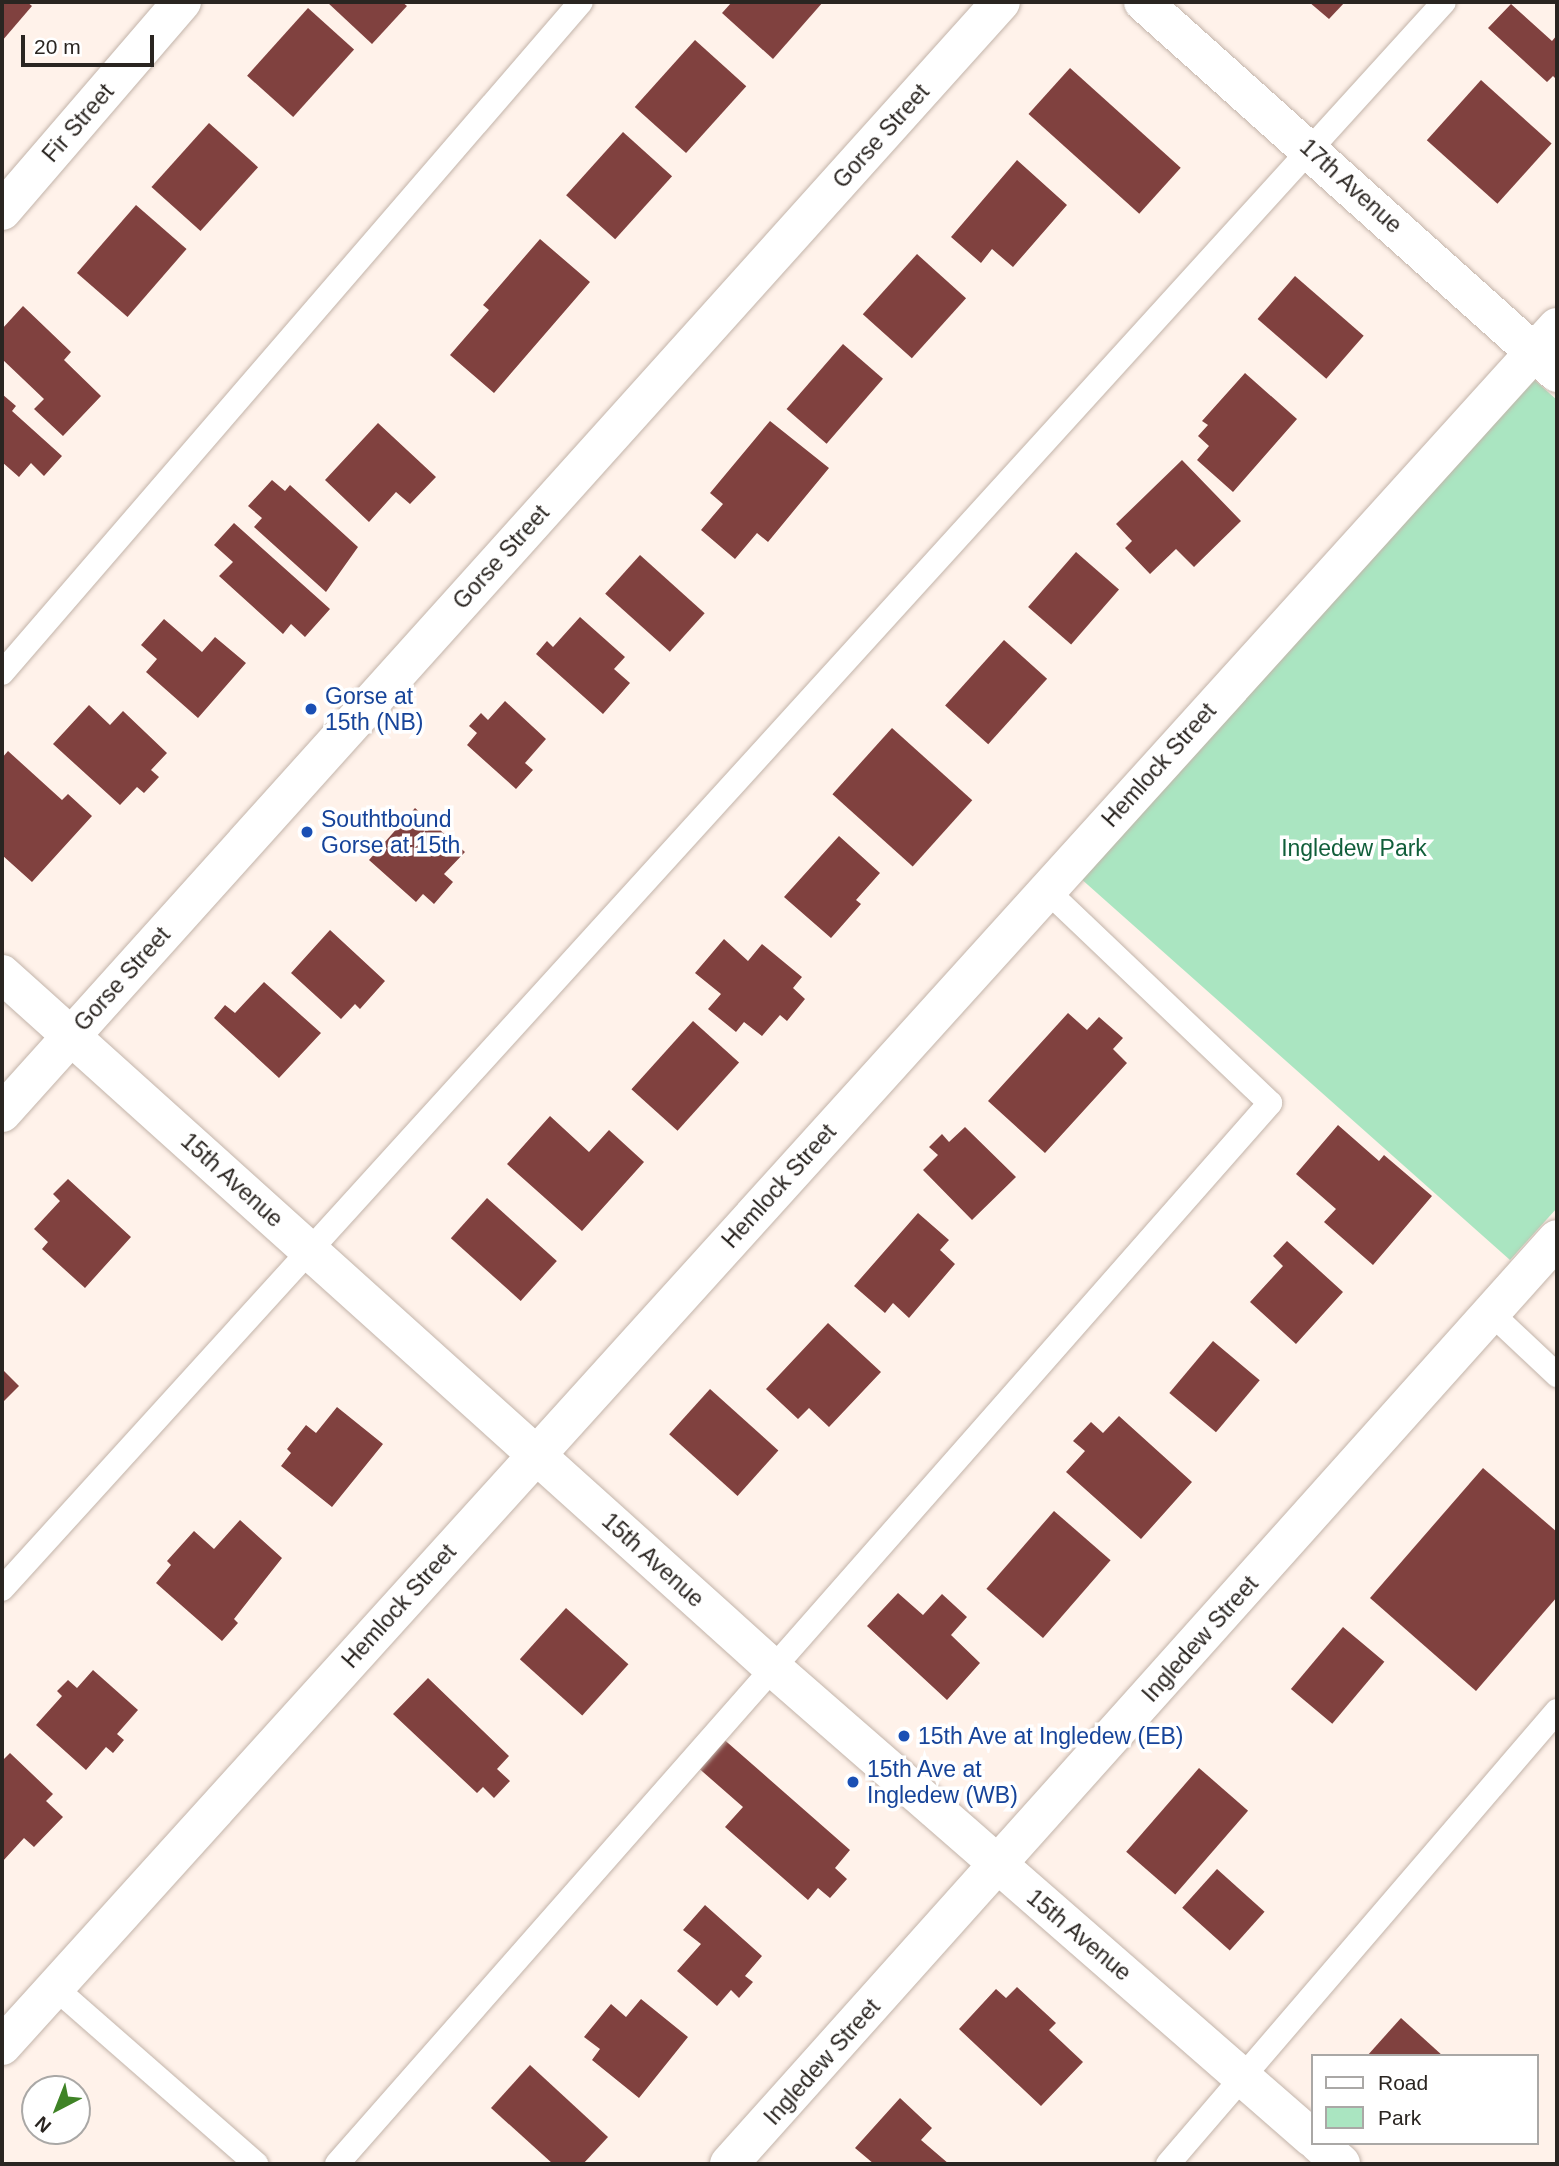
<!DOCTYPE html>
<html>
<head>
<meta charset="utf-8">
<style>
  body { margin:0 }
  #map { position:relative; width:1559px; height:2166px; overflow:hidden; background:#fff2ea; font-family:Helvetica,sans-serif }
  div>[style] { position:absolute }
  .green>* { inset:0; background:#aae5c1 }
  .building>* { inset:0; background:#80413f; transform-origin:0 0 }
  .roads { filter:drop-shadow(0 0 2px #c3b4aa) drop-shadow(0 0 2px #c3b4aa) }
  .service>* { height:24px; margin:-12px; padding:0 12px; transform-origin:12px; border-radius:12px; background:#fff }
  .minor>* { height:38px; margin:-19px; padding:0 19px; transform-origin:19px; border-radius:19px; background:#fff }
  .tertiary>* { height:38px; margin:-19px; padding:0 19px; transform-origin:19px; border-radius:19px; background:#fff }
  .dots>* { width:19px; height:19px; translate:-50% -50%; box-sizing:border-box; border:4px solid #fff; border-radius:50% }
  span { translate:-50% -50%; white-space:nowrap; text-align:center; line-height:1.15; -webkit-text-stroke:7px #fff; paint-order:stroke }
  .street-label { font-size:23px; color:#2a2521 }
  .transit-label { font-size:23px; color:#164399 }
  .left { translate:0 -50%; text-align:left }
  .park-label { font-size:23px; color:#115e3a }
  .frame { position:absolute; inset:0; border:4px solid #2a2521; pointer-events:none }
  .legend { position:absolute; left:1311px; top:2054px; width:228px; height:91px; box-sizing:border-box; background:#fff; border:2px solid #aaa8a6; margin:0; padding:9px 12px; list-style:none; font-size:21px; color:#2a2521 }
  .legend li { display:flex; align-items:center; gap:14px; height:35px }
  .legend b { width:35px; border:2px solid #aaa8a6 }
  .north { position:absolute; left:21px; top:2075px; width:70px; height:70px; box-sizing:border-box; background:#fff; border:2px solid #aaa8a6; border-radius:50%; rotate:222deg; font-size:19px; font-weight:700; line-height:28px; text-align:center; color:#2a2521 }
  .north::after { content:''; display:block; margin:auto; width:24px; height:32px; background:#3f8326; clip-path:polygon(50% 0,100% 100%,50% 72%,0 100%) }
  .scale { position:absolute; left:21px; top:35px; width:133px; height:32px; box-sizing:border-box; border:4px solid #2a2521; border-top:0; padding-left:9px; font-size:21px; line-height:24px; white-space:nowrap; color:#2a2521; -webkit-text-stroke:5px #fff; paint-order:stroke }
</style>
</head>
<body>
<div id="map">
  <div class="green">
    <div style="clip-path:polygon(1522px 369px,1557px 400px,1557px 1208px,1510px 1260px,1061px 861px)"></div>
  </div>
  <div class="building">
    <div style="clip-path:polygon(2px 2px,27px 2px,32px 6px,2px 41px)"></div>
    <div style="clip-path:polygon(327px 2px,402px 2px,407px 6px,372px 44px)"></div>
    <div style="clip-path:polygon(732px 2px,823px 2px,773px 59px,722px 13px)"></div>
    <div style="clip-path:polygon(1309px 2px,1345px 2px,1329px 19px)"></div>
    <div style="clip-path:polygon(1511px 4px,1552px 41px,1557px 35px,1557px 80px,1553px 76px,1547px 82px,1488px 28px)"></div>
    <div style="left:308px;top:8px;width:62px;height:91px;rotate:42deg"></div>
    <div style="left:695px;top:40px;width:69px;height:90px;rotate:42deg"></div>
    <div style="left:1070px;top:68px;width:149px;height:62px;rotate:42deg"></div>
    <div style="left:1481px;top:80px;width:95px;height:81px;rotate:42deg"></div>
    <div style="left:209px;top:123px;width:66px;height:86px;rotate:42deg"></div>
    <div style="left:623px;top:132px;width:66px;height:85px;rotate:42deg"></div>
    <div style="clip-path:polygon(1017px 160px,1067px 205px,1013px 267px,992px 249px,981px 263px,951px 237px)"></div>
    <div style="left:136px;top:205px;width:67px;height:90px;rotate:41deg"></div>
    <div style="clip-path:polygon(540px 239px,590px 282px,494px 393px,450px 355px,489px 310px,483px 305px)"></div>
    <div style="left:917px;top:254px;width:66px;height:81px;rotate:42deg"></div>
    <div style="left:1295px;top:276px;width:91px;height:57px;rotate:41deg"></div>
    <div style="clip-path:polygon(23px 306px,71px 352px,64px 360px,101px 396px,63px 436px,34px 409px,44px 399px,2px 359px,2px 329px)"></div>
    <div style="left:843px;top:344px;width:53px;height:86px;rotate:41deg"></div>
    <div style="clip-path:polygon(1245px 373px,1297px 419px,1233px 492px,1197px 460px,1209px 446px,1198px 436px,1208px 425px,1202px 421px)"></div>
    <div style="clip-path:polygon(2px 394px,16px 406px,12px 411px,62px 456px,44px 476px,31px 463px,19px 477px,2px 462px)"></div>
    <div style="clip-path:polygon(770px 421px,829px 468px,768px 542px,757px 533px,735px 559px,701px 530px,723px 504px,710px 493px)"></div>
    <div style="clip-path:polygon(378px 423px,436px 477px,410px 504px,396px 492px,369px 522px,325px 480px)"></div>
    <div style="clip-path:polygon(1182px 460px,1241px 521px,1194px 567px,1176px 549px,1150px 574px,1125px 548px,1132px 541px,1116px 524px)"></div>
    <div style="clip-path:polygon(272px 480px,285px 491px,290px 485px,358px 547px,326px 592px,254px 527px,262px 518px,248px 506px)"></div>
    <div style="clip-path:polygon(234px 523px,330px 609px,305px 637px,291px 624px,283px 634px,219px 576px,233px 562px,214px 545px)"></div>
    <div style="left:1076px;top:552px;width:57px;height:73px;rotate:41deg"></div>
    <div style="left:640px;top:555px;width:87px;height:52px;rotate:42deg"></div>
    <div style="clip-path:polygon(580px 617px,625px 657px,614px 669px,630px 683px,603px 714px,536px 654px,547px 641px,553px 647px)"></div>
    <div style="clip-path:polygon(164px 619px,202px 652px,215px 637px,246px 663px,198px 718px,146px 672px,157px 659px,141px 645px)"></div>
    <div style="left:1004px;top:640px;width:58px;height:88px;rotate:42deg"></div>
    <div style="clip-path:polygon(505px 701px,546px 739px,525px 763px,533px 770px,516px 789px,467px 745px,477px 733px,469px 726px,481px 713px,488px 720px)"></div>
    <div style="clip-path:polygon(89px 705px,110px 725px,123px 711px,167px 753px,151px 770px,159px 777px,144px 793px,137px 787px,120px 805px,53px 744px)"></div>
    <div style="left:892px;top:728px;width:108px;height:89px;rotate:42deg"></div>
    <div style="clip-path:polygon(8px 751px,62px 800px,68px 794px,92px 816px,32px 882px,2px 855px,2px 758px)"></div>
    <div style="clip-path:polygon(415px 808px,465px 852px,444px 874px,453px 882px,434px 904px,423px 894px,416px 902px,369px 860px)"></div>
    <div style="clip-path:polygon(839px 836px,880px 873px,856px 900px,861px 904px,831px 938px,784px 897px)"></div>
    <div style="clip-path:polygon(330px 930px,385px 981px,360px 1009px,355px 1004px,341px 1019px,291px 973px)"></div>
    <div style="clip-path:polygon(724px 939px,748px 961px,762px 944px,802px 977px,793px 988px,805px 999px,787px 1021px,780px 1015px,762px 1036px,744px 1022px,736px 1032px,708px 1009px,721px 994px,695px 973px)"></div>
    <div style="clip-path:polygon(264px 982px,321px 1033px,279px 1078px,214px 1018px,225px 1005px,235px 1013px)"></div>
    <div style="clip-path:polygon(1068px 1013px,1087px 1030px,1099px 1017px,1123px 1038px,1113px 1049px,1127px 1063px,1045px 1153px,988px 1101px)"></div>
    <div style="left:693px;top:1021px;width:62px;height:92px;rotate:42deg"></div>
    <div style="clip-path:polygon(550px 1116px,589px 1152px,609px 1130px,644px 1162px,582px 1231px,507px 1164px)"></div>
    <div style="clip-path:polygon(1338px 1125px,1379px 1161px,1384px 1155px,1432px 1196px,1373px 1265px,1324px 1222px,1336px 1209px,1296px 1174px)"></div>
    <div style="clip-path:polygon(965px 1127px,1016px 1177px,972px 1220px,923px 1170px,938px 1155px,929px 1147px,942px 1134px,949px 1142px)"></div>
    <div style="clip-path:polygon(68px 1179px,131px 1237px,85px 1288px,42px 1249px,48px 1242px,34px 1229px,60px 1201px,53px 1194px)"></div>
    <div style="left:487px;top:1198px;width:94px;height:54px;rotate:42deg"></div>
    <div style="clip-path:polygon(918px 1213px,949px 1240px,940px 1250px,955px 1264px,909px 1318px,893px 1303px,885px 1313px,854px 1286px)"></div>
    <div style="clip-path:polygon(1287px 1241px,1343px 1292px,1296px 1344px,1250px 1302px,1283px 1266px,1273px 1256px)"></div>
    <div style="clip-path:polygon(828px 1323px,881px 1372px,829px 1427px,809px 1408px,798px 1419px,766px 1389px)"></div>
    <div style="left:1213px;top:1341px;width:61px;height:68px;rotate:40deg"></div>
    <div style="clip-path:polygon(2px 1369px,19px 1386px,2px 1403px)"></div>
    <div style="left:710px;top:1389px;width:92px;height:61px;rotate:42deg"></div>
    <div style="clip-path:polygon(337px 1407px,383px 1444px,332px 1507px,281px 1466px,291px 1453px,287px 1449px,306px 1425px,316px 1433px)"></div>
    <div style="clip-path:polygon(1119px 1416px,1192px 1482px,1141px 1539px,1066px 1472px,1085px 1451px,1073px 1441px,1091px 1422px,1103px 1433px)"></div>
    <div style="clip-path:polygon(1483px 1468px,1557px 1532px,1557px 1597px,1476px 1691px,1370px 1598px)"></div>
    <div style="left:1054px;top:1511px;width:75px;height:103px;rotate:41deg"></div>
    <div style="clip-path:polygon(240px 1520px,282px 1558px,234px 1619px,238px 1623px,222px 1641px,156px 1583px,171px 1565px,167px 1561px,194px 1531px,214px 1549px)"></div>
    <div style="clip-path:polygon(898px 1593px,923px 1615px,942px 1594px,967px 1617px,951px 1635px,980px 1663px,947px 1700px,867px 1626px)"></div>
    <div style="left:566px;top:1608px;width:84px;height:69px;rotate:42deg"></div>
    <div style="left:1343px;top:1627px;width:54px;height:81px;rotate:40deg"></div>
    <div style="clip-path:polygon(93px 1670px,138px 1710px,117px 1734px,124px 1740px,113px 1753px,106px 1747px,86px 1770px,36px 1725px,62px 1696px,57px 1691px,68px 1680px,77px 1688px)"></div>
    <div style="clip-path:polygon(428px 1678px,509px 1756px,497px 1769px,510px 1781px,494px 1798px,483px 1787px,477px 1793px,393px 1714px)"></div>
    <div style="clip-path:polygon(720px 1736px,850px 1850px,835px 1868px,847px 1879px,830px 1898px,818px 1888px,808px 1900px,725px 1827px,743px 1807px,695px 1765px)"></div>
    <div style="clip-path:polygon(10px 1753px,53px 1794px,46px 1801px,63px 1817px,34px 1847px,24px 1838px,2px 1862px,2px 1761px)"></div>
    <div style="left:1199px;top:1768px;width:65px;height:111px;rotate:41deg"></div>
    <div style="left:1217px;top:1869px;width:64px;height:52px;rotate:42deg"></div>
    <div style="clip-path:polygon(705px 1905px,762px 1956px,745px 1976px,753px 1982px,739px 1998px,731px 1990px,717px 2006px,677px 1971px,701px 1944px,683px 1930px)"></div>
    <div style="clip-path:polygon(1017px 1987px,1056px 2023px,1049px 2030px,1083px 2062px,1041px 2106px,959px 2029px,996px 1989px,1006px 1998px)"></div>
    <div style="clip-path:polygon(641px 1999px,688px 2037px,639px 2098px,592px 2060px,600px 2049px,584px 2037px,611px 2004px,626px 2017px)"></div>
    <div style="clip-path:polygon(1401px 2018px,1443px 2056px,1367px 2056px)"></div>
    <div style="clip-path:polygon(530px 2065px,608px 2137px,583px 2164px,553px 2164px,491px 2108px)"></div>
    <div style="clip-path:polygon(900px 2098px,932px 2128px,921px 2140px,949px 2164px,874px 2164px,855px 2148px)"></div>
  </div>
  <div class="roads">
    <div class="service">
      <div style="left:2px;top:673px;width:886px;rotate:-49.21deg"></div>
      <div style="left:1491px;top:1313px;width:91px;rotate:43.2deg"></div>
      <div style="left:2px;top:1589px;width:2144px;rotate:-47.74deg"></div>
      <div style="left:54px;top:1987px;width:269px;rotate:41.2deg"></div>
      <div style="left:337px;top:2164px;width:1413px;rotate:-48.67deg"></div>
      <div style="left:1270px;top:1103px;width:309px;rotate:-136.4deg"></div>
      <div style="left:1168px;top:2164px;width:597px;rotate:-49.35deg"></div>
    </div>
    <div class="minor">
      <div style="left:2px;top:211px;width:276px;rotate:-49.3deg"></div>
      <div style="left:2px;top:974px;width:1037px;rotate:41.99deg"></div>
      <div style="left:773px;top:1668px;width:715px;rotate:41.09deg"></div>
      <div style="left:2px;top:1113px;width:1494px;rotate:-48.04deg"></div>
      <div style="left:2px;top:2046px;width:2318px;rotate:-47.87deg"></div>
      <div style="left:1318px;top:2143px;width:31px;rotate:42deg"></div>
      <div style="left:729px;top:2164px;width:1241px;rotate:-48.17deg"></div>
    </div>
    <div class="tertiary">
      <div style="left:1143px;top:2px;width:556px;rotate:41.86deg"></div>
    </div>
  </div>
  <div class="dots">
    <div style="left:311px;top:709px;background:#1a4fb4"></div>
    <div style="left:307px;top:832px;background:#1a4fb4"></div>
    <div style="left:904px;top:1736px;background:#1a4fb4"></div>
    <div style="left:853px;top:1782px;background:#1a4fb4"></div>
  </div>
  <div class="street-label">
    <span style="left:78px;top:123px;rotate:-49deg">Fir Street</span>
    <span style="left:881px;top:136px;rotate:-48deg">Gorse Street</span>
    <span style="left:1351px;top:186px;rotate:42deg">17th Avenue</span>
    <span style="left:501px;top:557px;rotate:-48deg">Gorse Street</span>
    <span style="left:1159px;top:765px;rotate:-48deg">Hemlock Street</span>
    <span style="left:122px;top:979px;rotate:-48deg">Gorse Street</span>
    <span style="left:232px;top:1180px;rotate:42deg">15th Avenue</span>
    <span style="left:779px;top:1186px;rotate:-48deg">Hemlock Street</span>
    <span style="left:653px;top:1560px;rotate:42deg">15th Avenue</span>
    <span style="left:399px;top:1606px;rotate:-48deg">Hemlock Street</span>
    <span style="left:1200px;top:1639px;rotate:-48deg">Ingledew Street</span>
    <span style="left:1079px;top:1935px;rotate:40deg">15th Avenue</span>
    <span style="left:822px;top:2062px;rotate:-48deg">Ingledew Street</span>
  </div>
  <div class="transit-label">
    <span class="left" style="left:325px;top:709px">Gorse at<br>15th (NB)</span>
    <span class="left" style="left:321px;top:832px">Southtbound<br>Gorse at 15th</span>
    <span class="left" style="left:918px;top:1736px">15th Ave at Ingledew (EB)</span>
    <span class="left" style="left:867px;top:1782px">15th Ave at<br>Ingledew (WB)</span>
  </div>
  <div class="park-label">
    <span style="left:1354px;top:848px">Ingledew Park</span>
  </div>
  <div class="frame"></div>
  <ul class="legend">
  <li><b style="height:9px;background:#fff"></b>Road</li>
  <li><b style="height:19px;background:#aae5c1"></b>Park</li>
  </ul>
  <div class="north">N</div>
  <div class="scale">20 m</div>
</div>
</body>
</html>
